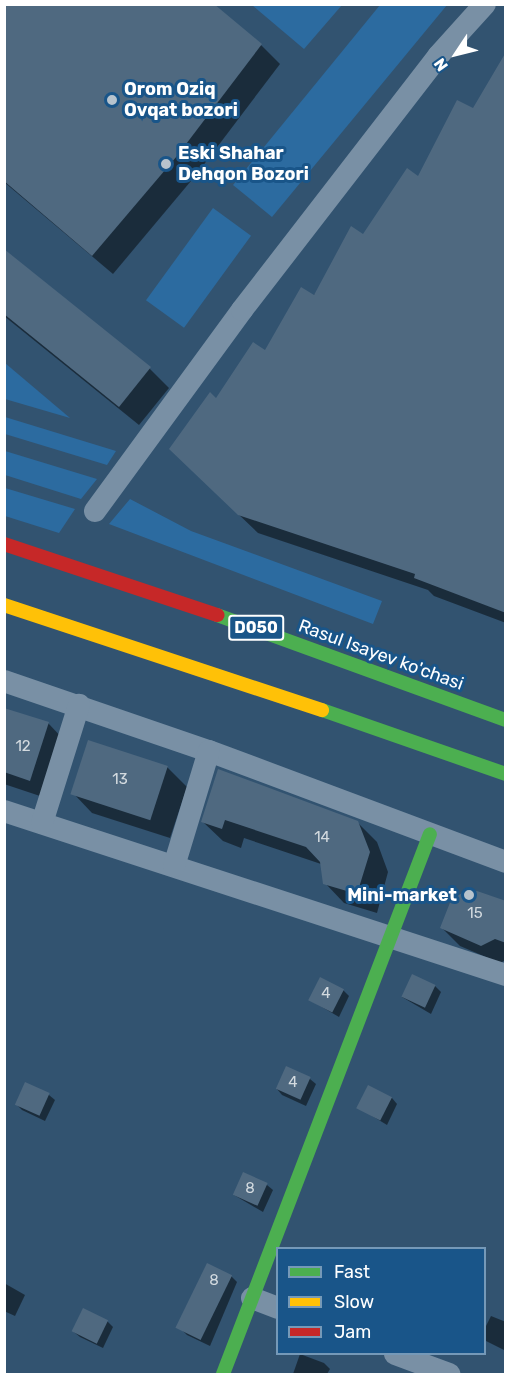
<!DOCTYPE html>
<html>
<head>
<meta charset="utf-8">
<style>
  body { margin:0 }
  #map { position:relative; width:510px; height:1379px; overflow:hidden; background:#325370; font-family:Rubik,sans-serif }
  div>[style] { position:absolute }
  .green>* { inset:0; background:#2c6ba0; transform-origin:0 0 }
  .shadow>* { inset:0; background:#0007 }
  .building>* { inset:0; background:#4f6980; transform-origin:0 0 }
  .street>* { height:22px; margin:-11px; padding:0 11px; transform-origin:11px; border-radius:11px; background:#7990a5 }
  .fast>* { height:14px; margin:-7px; padding:0 7px; transform-origin:7px; border-radius:7px; background:#4caf50 }
  .slow>* { height:14px; margin:-7px; padding:0 7px; transform-origin:7px; border-radius:7px; background:#ffc107 }
  .jam>* { height:14px; margin:-7px; padding:0 7px; transform-origin:7px; border-radius:7px; background:#c62828 }
  .dots>* { width:16px; height:16px; translate:-50% -50%; box-sizing:border-box; border:3px solid #195589; border-radius:50% }
  span { translate:-50% -50%; white-space:nowrap; text-align:center; line-height:1.15; -webkit-text-stroke:6px #195589; paint-order:stroke }
  .number-label { font-size:15px; color:#d3dadf }
  .number-label span { -webkit-text-stroke-width:0 }
  .shield-label span { padding:2px 4px; background:#195589; border:2px solid; border-radius:4px; -webkit-text-stroke-width:0 }
  .shield-label { font-size:16px; color:#fff; font-weight:700 }
  .poi-label { font-size:18px; color:#fff; font-weight:700 }
  .left { translate:0 -50%; text-align:left }
  .right { translate:-100% -50%; text-align:right }
  .street-label { font-size:18px; color:#fff }
  .frame { position:absolute; inset:0; border:6px solid #fff; pointer-events:none }
  .legend { position:absolute; left:276px; top:1247px; width:210px; height:108px; box-sizing:border-box; background:#195589; border:2px solid #7599b8; margin:0; padding:8px 10px; list-style:none; font-size:18px; color:#fff }
  .legend li { display:flex; align-items:center; gap:12px; height:30px }
  .legend b { width:30px; border:2px solid #7599b8 }
  .north { position:absolute; left:426px; top:24px; width:60px; height:60px; -webkit-text-stroke:4px #195589; paint-order:stroke; rotate:235deg; font-size:16px; font-weight:700; line-height:24px; text-align:center; color:#fff }
  .north::after { content:''; display:block; margin:auto; width:21px; height:27px; background:#fff; clip-path:polygon(50% 0,100% 100%,50% 72%,0 100%) }
</style>
</head>
<body>
<div id="map">
  <div class="green">
    <div style="clip-path:polygon(252px 5px,342px 5px,304px 49px)"></div>
    <div style="clip-path:polygon(380px 5px,447px 5px,272px 217px,233px 185px)"></div>
    <div style="left:213px;top:208px;width:47px;height:114px;rotate:36deg"></div>
    <div style="clip-path:polygon(5px 363px,70px 418px,5px 399px)"></div>
    <div style="clip-path:polygon(4px 418px,5px 417px,116px 451px,107px 465px,5px 434px)"></div>
    <div style="clip-path:polygon(4px 451px,5px 451px,97px 479px,81px 499px,5px 475px)"></div>
    <div style="clip-path:polygon(5px 488px,75px 509px,59px 533px,5px 516px)"></div>
    <div style="clip-path:polygon(130px 499px,191px 531px,382px 601px,373px 624px,109px 524px)"></div>
  </div>
  <div class="shadow">
    <div style="clip-path:polygon(4px 4px,261px 45px,280px 64px,196px 175px,113px 274px,4px 182px)"></div>
    <div style="clip-path:polygon(506px 55px,506px 623px,434px 596px,428px 590px,258px 533px,190px 468px,217px 400px,265px 352px,364px 237px,418px 178px,473px 110px)"></div>
    <div style="clip-path:polygon(4px 251px,150px 369px,169px 388px,139px 425px,4px 316px)"></div>
    <div style="clip-path:polygon(4px 709px,48px 723px,67px 743px,49px 799px,4px 784px)"></div>
    <div style="clip-path:polygon(167px 767px,187px 787px,170px 838px,92px 813px,73px 793px)"></div>
    <div style="clip-path:polygon(219px 771px,357px 822px,377px 842px,388px 872px,377px 913px,344px 903px,325px 883px,321px 864px,244px 838px,241px 848px,223px 841px,203px 822px)"></div>
    <div style="clip-path:polygon(506px 902px,506px 960px,500px 963px,460px 946px,442px 928px)"></div>
    <div style="clip-path:polygon(435px 986px,441px 992px,431px 1014px,402px 997px)"></div>
    <div style="clip-path:polygon(343px 990px,349px 996px,339px 1017px,310px 1000px)"></div>
    <div style="clip-path:polygon(310px 1079px,316px 1084px,306px 1106px,282px 1095px,277px 1089px)"></div>
    <div style="clip-path:polygon(368px 1087px,392px 1098px,397px 1104px,387px 1125px,359px 1108px)"></div>
    <div style="clip-path:polygon(49px 1095px,55px 1100px,45px 1121px,22px 1110px,16px 1104px)"></div>
    <div style="clip-path:polygon(267px 1185px,273px 1190px,263px 1212px,234px 1195px)"></div>
    <div style="clip-path:polygon(231px 1276px,237px 1282px,210px 1346px,187px 1335px,182px 1330px)"></div>
    <div style="clip-path:polygon(4px 1283px,25px 1295px,15px 1316px,4px 1311px)"></div>
    <div style="clip-path:polygon(491px 1316px,506px 1322px,506px 1351px,484px 1340px,484px 1330px)"></div>
    <div style="clip-path:polygon(107px 1321px,113px 1327px,103px 1348px,80px 1337px,74px 1332px)"></div>
    <div style="clip-path:polygon(300px 1354px,324px 1363px,330px 1369px,327px 1374px,293px 1374px)"></div>
  </div>
  <div class="building">
    <div style="clip-path:polygon(4px 4px,214px 4px,262px 44px,177px 156px,92px 256px,4px 181px)"></div>
    <div style="clip-path:polygon(506px 52px,506px 613px,414px 578px,415px 574px,238px 515px,169px 449px,210px 392px,216px 398px,253px 342px,265px 350px,301px 287px,314px 295px,351px 226px,363px 234px,407px 168px,418px 176px,457px 100px,473px 108px)"></div>
    <div style="clip-path:polygon(4px 249px,151px 367px,119px 407px,4px 314px)"></div>
    <div style="clip-path:polygon(4px 708px,49px 722px,30px 781px,4px 772px)"></div>
    <div style="left:88px;top:740px;width:84px;height:57px;rotate:18deg"></div>
    <div style="clip-path:polygon(218px 769px,358px 821px,370px 852px,357px 894px,323px 884px,320px 862px,306px 847px,225px 820px,222px 829px,201px 822px)"></div>
    <div style="clip-path:polygon(477px 891px,506px 901px,506px 943px,495px 939px,481px 946px,440px 928px,451px 900px,462px 893px)"></div>
    <div style="left:412px;top:974px;width:26px;height:25px;rotate:25deg"></div>
    <div style="left:320px;top:977px;width:27px;height:26px;rotate:27deg"></div>
    <div style="left:286px;top:1066px;width:27px;height:25px;rotate:24deg"></div>
    <div style="left:25px;top:1082px;width:27px;height:25px;rotate:24deg"></div>
    <div style="left:368px;top:1085px;width:27px;height:26px;rotate:27deg"></div>
    <div style="left:243px;top:1172px;width:27px;height:25px;rotate:24deg"></div>
    <div style="left:207px;top:1263px;width:28px;height:72px;rotate:26deg"></div>
    <div style="left:83px;top:1308px;width:28px;height:26px;rotate:26deg"></div>
  </div>
  <div class="street">
    <div style="left:95px;top:511px;width:249px;rotate:-53.8deg"></div>
    <div style="left:242px;top:310px;width:321px;rotate:-52.3deg"></div>
    <div style="left:438px;top:56px;width:70px;rotate:-47.9deg"></div>
    <div style="left:4px;top:681px;width:217px;rotate:18.9deg"></div>
    <div style="left:209px;top:751px;width:317px;rotate:20.5deg"></div>
    <div style="left:4px;top:811px;width:528px;rotate:18.09deg"></div>
    <div style="left:42px;top:823px;width:124px;rotate:-72.6deg"></div>
    <div style="left:174px;top:866px;width:120px;rotate:-73.1deg"></div>
    <div style="left:252px;top:1298px;width:28px;rotate:21deg"></div>
    <div style="left:395px;top:1354px;width:58px;rotate:20.3deg"></div>
  </div>
  <div class="fast">
    <div style="left:217px;top:615px;width:307px;rotate:20deg"></div>
    <div style="left:322px;top:710px;width:195px;rotate:19.2deg"></div>
    <div style="left:223px;top:1374px;width:578px;rotate:-69.03deg"></div>
  </div>
  <div class="slow">
    <div style="left:4px;top:605px;width:335px;rotate:18.3deg"></div>
  </div>
  <div class="jam">
    <div style="left:4px;top:544px;width:225px;rotate:18.4deg"></div>
  </div>
  <div class="dots">
    <div style="left:112px;top:100px;background:#b7c3cd"></div>
    <div style="left:166px;top:164px;background:#b7c3cd"></div>
    <div style="left:469px;top:895px;background:#b7c3cd"></div>
  </div>
  <div class="number-label">
    <span style="left:23px;top:747px">12</span>
    <span style="left:120px;top:780px">13</span>
    <span style="left:322px;top:838px">14</span>
    <span style="left:475px;top:914px">15</span>
    <span style="left:326px;top:994px">4</span>
    <span style="left:293px;top:1083px">4</span>
    <span style="left:250px;top:1189px">8</span>
    <span style="left:214px;top:1281px">8</span>
  </div>
  <div class="shield-label">
    <span style="left:256px;top:628px">D050</span>
  </div>
  <div class="poi-label">
    <span class="left" style="left:124px;top:100px">Orom Oziq<br>Ovqat bozori</span>
    <span class="left" style="left:178px;top:164px">Eski Shahar<br>Dehqon Bozori</span>
    <span class="right" style="left:457px;top:895px">Mini-market</span>
  </div>
  <div class="street-label">
    <span style="left:381px;top:655px;rotate:20deg">Rasul Isayev ko'chasi</span>
  </div>
  <div class="frame"></div>
  <ul class="legend">
  <li><b style="height:8px;background:#4caf50"></b>Fast</li>
  <li><b style="height:8px;background:#ffc107"></b>Slow</li>
  <li><b style="height:8px;background:#c62828"></b>Jam</li>
  </ul>
  <div class="north">N</div>
</div>
</body>
</html>
